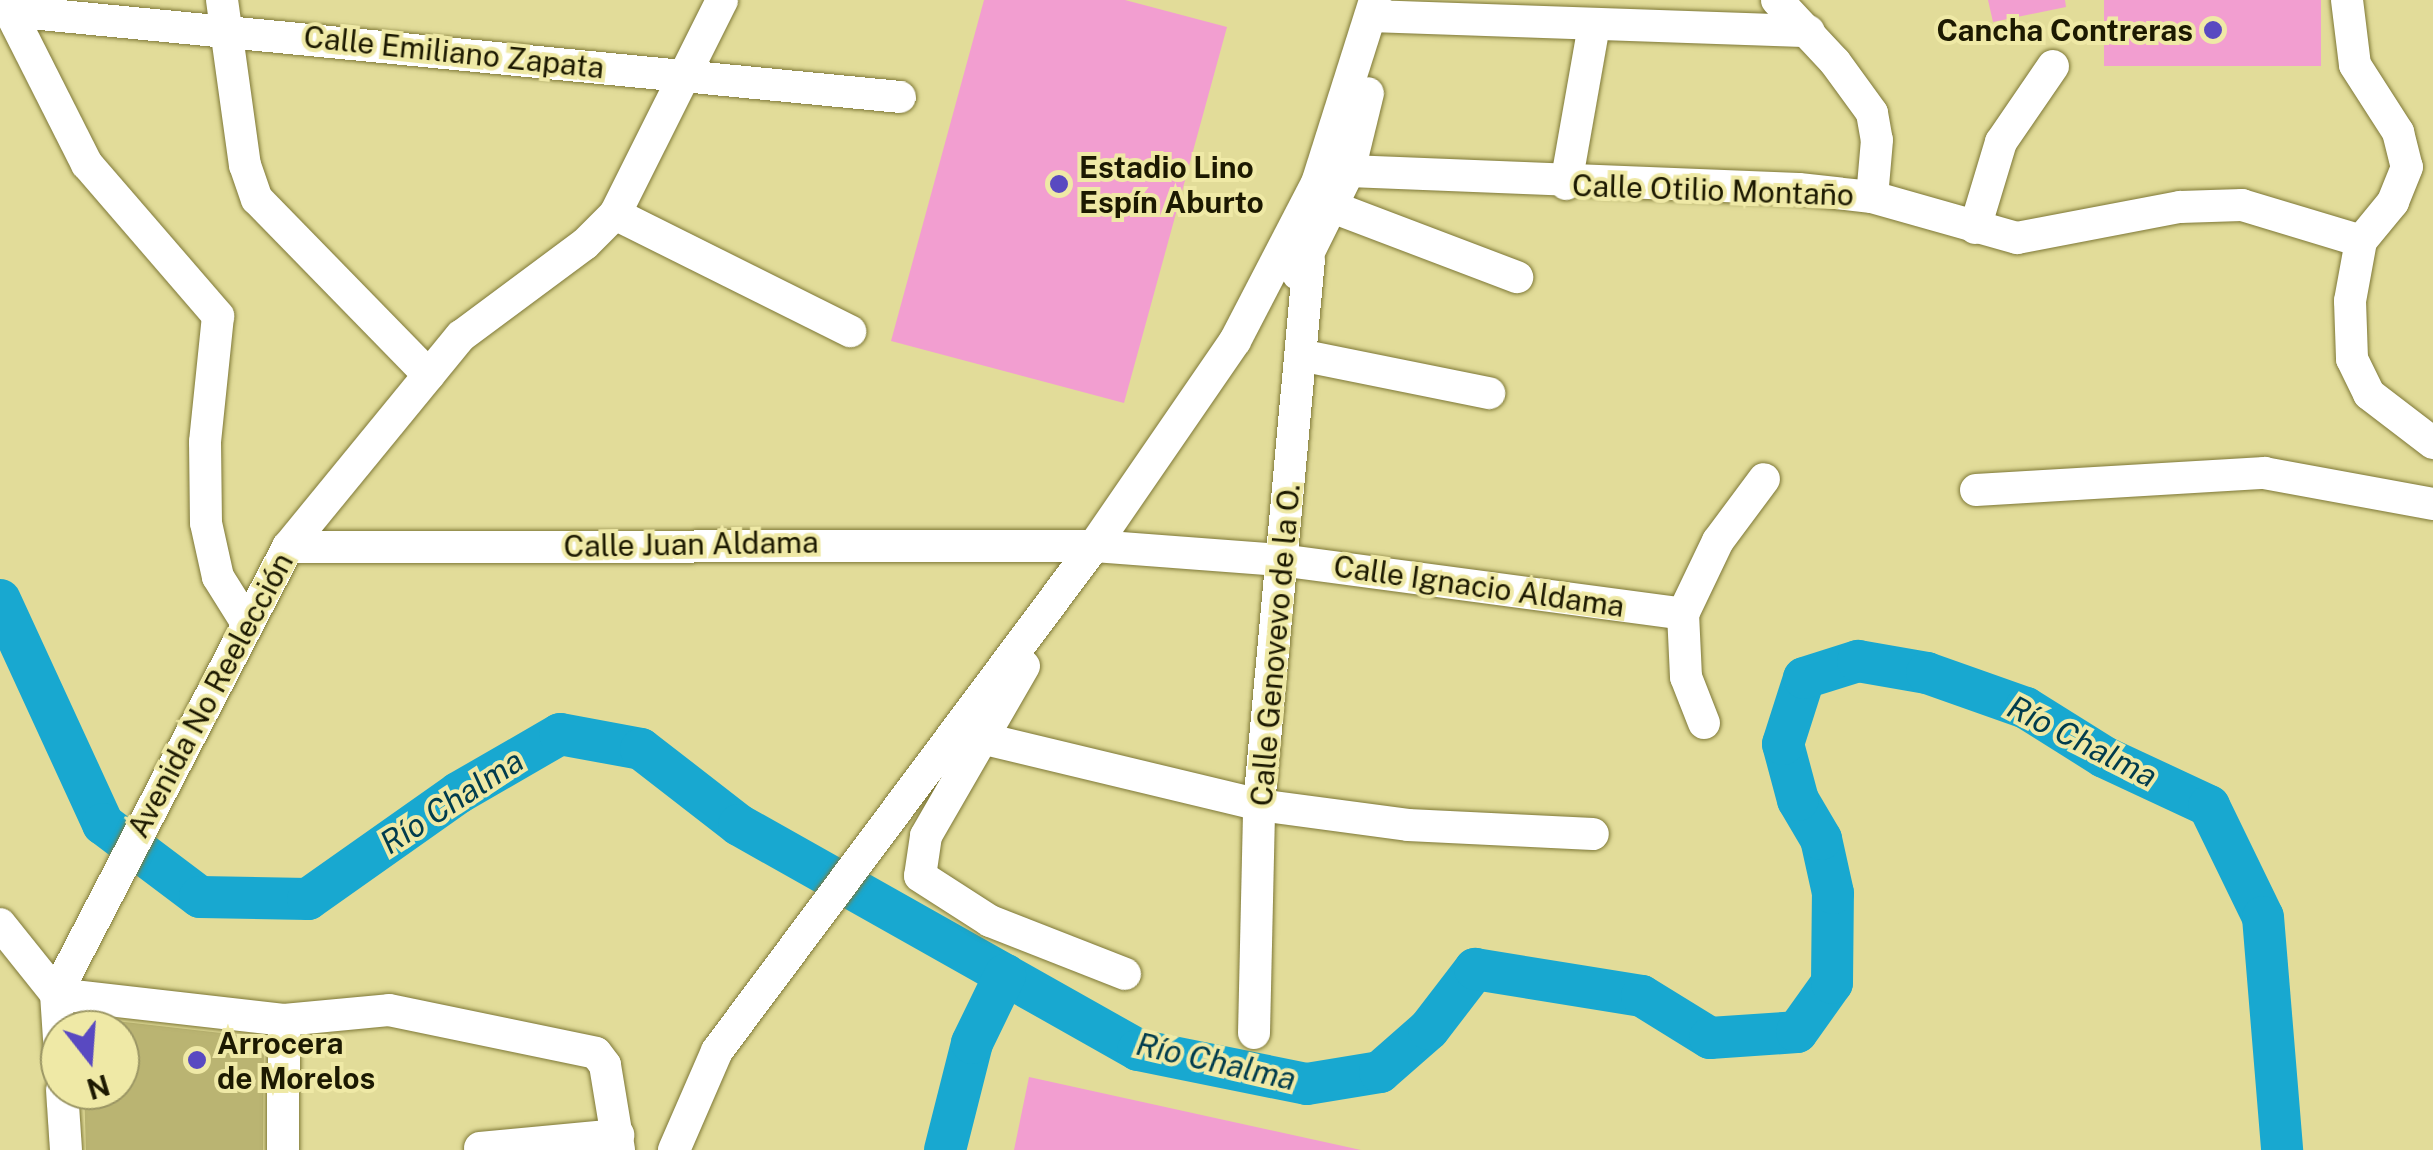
<!DOCTYPE html>
<html>
<head>
<meta charset="utf-8">
<style>
  body { margin:0 }
  #map { position:relative; width:2433px; height:1150px; overflow:hidden; background:#e2dc99; font-family:"Public Sans",sans-serif }
  div>[style] { position:absolute }
  .green>* { inset:0; background:#f29ed0; transform-origin:0 0 }
  .river>* { height:42px; margin:-21px; padding:0 21px; transform-origin:21px; border-radius:21px; background:#18a8d0 }
  .building>* { inset:0; background:#bab472 }
  .roads { filter:drop-shadow(0 0 2px #7e7837) drop-shadow(0 0 2px #7e7837) }
  .minor>* { height:32px; margin:-16px; padding:0 16px; transform-origin:16px; border-radius:16px; background:#fff }
  .dots>* { width:28px; height:28px; translate:-50% -50%; box-sizing:border-box; border:5px solid #efe9a6; border-radius:50% }
  span { translate:-50% -50%; white-space:nowrap; text-align:center; line-height:1.15; -webkit-text-stroke:8px #efe9a6; paint-order:stroke }
  .poi-label { font-size:30px; color:#1c1901; font-weight:700 }
  .right { translate:-100% -50%; text-align:right }
  .left { translate:0 -50%; text-align:left }
  .street-label { font-size:30px; color:#1c1901 }
  .water-label { font-size:32px; color:#013c4d; font-style:italic }
  .north { position:absolute; left:40px; top:1010px; width:100px; height:100px; box-sizing:border-box; background:#efe9a6; border:2px solid #9b9664; border-radius:50%; rotate:163deg; font-size:28px; font-weight:700; line-height:40px; text-align:center; color:#1c1901 }
  .north::after { content:''; display:block; margin:auto; width:35px; height:45px; background:#5949c1; clip-path:polygon(50% 0,100% 100%,50% 72%,0 100%) }
</style>
</head>
<body>
<div id="map">
  <div class="green">
    <div style="clip-path:polygon(984px 0,1125px 0,1227px 27px,1124px 403px,891px 341px)"></div>
    <div style="clip-path:polygon(1988px 0,2065px 0,2066px 7px,1993px 22px)"></div>
    <div style="left:2104px;top:0;width:217px;height:66px"></div>
    <div style="clip-path:polygon(1029px 1077px,1361px 1150px,1014px 1150px)"></div>
  </div>
  <div class="river">
    <div style="left:0;top:600px;width:247px;rotate:65.3deg"></div>
    <div style="left:103px;top:824px;width:121px;rotate:37deg"></div>
    <div style="left:200px;top:897px;width:108px;rotate:1.1deg"></div>
    <div style="left:308px;top:899px;width:184px;rotate:-35.2deg"></div>
    <div style="left:458px;top:793px;width:118px;rotate:-30deg"></div>
    <div style="left:560px;top:734px;width:82px;rotate:10.5deg"></div>
    <div style="left:641px;top:749px;width:124px;rotate:37.8deg"></div>
    <div style="left:739px;top:825px;width:458px;rotate:29.4deg"></div>
    <div style="left:1138px;top:1050px;width:172px;rotate:11.4deg"></div>
    <div style="left:1307px;top:1084px;width:74px;rotate:-9.3deg"></div>
    <div style="left:1380px;top:1072px;width:65px;rotate:-41.3deg"></div>
    <div style="left:1429px;top:1029px;width:76px;rotate:-52.5deg"></div>
    <div style="left:1475px;top:969px;width:169px;rotate:9.2deg"></div>
    <div style="left:1642px;top:996px;width:80px;rotate:31.7deg"></div>
    <div style="left:1710px;top:1038px;width:87px;rotate:-3.9deg"></div>
    <div style="left:1797px;top:1032px;width:60px;rotate:-54.5deg"></div>
    <div style="left:1832px;top:983px;width:90px;rotate:-89.4deg"></div>
    <div style="left:1833px;top:893px;width:55px;rotate:-102.5deg"></div>
    <div style="left:1821px;top:839px;width:45px;rotate:-120.5deg"></div>
    <div style="left:1798px;top:800px;width:58px;rotate:-105deg"></div>
    <div style="left:1783px;top:744px;width:69px;rotate:-72.3deg"></div>
    <div style="left:1804px;top:678px;width:57px;rotate:-17.5deg"></div>
    <div style="left:1858px;top:661px;width:70px;rotate:9.9deg"></div>
    <div style="left:1927px;top:673px;width:105px;rotate:19.5deg"></div>
    <div style="left:2026px;top:708px;width:92px;rotate:32.1deg"></div>
    <div style="left:2104px;top:757px;width:116px;rotate:25deg"></div>
    <div style="left:2209px;top:806px;width:123px;rotate:64.1deg"></div>
    <div style="left:2263px;top:917px;width:234px;rotate:85.3deg"></div>
    <div style="left:945px;top:1150px;width:110px;rotate:-75.8deg"></div>
    <div style="left:972px;top:1043px;width:76px;rotate:-64.1deg"></div>
  </div>
  <div class="building">
    <div style="clip-path:polygon(81px 1017px,264px 1038px,263px 1150px,86px 1150px,84px 1090px,120px 1090px,120px 1030px,82px 1030px)"></div>
  </div>
  <div class="roads">
    <div class="minor">
      <div style="left:4px;top:0;width:184px;rotate:63.2deg"></div>
      <div style="left:87px;top:164px;width:201px;rotate:49.2deg"></div>
      <div style="left:218px;top:316px;width:127px;rotate:95.9deg"></div>
      <div style="left:205px;top:442px;width:81px;rotate:89.3deg"></div>
      <div style="left:206px;top:523px;width:55px;rotate:77.5deg"></div>
      <div style="left:218px;top:577px;width:51px;rotate:57.9deg"></div>
      <div style="left:222px;top:0;width:167px;rotate:82.1deg"></div>
      <div style="left:245px;top:165px;width:36px;rotate:71deg"></div>
      <div style="left:257px;top:199px;width:246px;rotate:45.7deg"></div>
      <div style="left:1777px;top:0;width:85px;rotate:46.9deg"></div>
      <div style="left:1835px;top:62px;width:63px;rotate:54deg"></div>
      <div style="left:1872px;top:113px;width:27px;rotate:80deg"></div>
      <div style="left:1877px;top:140px;width:57px;rotate:95deg"></div>
      <div style="left:2347px;top:0;width:65px;rotate:83deg"></div>
      <div style="left:2355px;top:65px;width:80px;rotate:57.3deg"></div>
      <div style="left:2398px;top:132px;width:36px;rotate:76deg"></div>
      <div style="left:2407px;top:167px;width:38px;rotate:112deg"></div>
      <div style="left:2393px;top:202px;width:50px;rotate:129.4deg"></div>
      <div style="left:2361px;top:241px;width:61px;rotate:100.4deg"></div>
      <div style="left:2350px;top:301px;width:58px;rotate:88deg"></div>
      <div style="left:2352px;top:359px;width:39px;rotate:64deg"></div>
      <div style="left:2369px;top:394px;width:81px;rotate:37.4deg"></div>
      <div style="left:9px;top:11px;width:895px;rotate:5.51deg"></div>
      <div style="left:1372px;top:16px;width:437px;rotate:2deg"></div>
      <div style="left:1349px;top:171px;width:450px;rotate:2.3deg"></div>
      <div style="left:1799px;top:189px;width:73px;rotate:6.3deg"></div>
      <div style="left:1872px;top:197px;width:151px;rotate:15.8deg"></div>
      <div style="left:2017px;top:238px;width:166px;rotate:-10.8deg"></div>
      <div style="left:2180px;top:207px;width:62px;rotate:-1.8deg"></div>
      <div style="left:2242px;top:205px;width:124px;rotate:16.8deg"></div>
      <div style="left:1566px;top:184px;width:161px;rotate:-80deg"></div>
      <div style="left:1335px;top:208px;width:195px;rotate:20.8deg"></div>
      <div style="left:615px;top:214px;width:263px;rotate:26.5deg"></div>
      <div style="left:1975px;top:228px;width:90px;rotate:-73.2deg"></div>
      <div style="left:2001px;top:142px;width:92px;rotate:-55.6deg"></div>
      <div style="left:1298px;top:274px;width:115px;rotate:-63.7deg"></div>
      <div style="left:1349px;top:171px;width:80px;rotate:-76.3deg"></div>
      <div style="left:1305px;top:356px;width:188px;rotate:11.4deg"></div>
      <div style="left:1976px;top:490px;width:289px;rotate:-3.4deg"></div>
      <div style="left:2264px;top:473px;width:172px;rotate:10.4deg"></div>
      <div style="left:288px;top:547px;width:806px;rotate:-0.07deg"></div>
      <div style="left:1094px;top:546px;width:187px;rotate:4.3deg"></div>
      <div style="left:1280px;top:560px;width:407px;rotate:7.6deg"></div>
      <div style="left:1024px;top:666px;width:196px;rotate:120deg"></div>
      <div style="left:926px;top:836px;width:40px;rotate:98.5deg"></div>
      <div style="left:920px;top:876px;width:83px;rotate:32.7deg"></div>
      <div style="left:990px;top:921px;width:145px;rotate:21.4deg"></div>
      <div style="left:1704px;top:723px;width:49px;rotate:-111.4deg"></div>
      <div style="left:1686px;top:677px;width:63px;rotate:-92.7deg"></div>
      <div style="left:1683px;top:614px;width:81px;rotate:-64.4deg"></div>
      <div style="left:1718px;top:541px;width:77px;rotate:-53.4deg"></div>
      <div style="left:985px;top:739px;width:282px;rotate:13.5deg"></div>
      <div style="left:1259px;top:805px;width:150px;rotate:7.6deg"></div>
      <div style="left:1408px;top:825px;width:185px;rotate:2.8deg"></div>
      <div style="left:0;top:924px;width:90px;rotate:51.3deg"></div>
      <div style="left:56px;top:994px;width:229px;rotate:6.5deg"></div>
      <div style="left:284px;top:1020px;width:105px;rotate:-5.4deg"></div>
      <div style="left:389px;top:1010px;width:211px;rotate:11.7deg"></div>
      <div style="left:596px;top:1053px;width:15px;rotate:53deg"></div>
      <div style="left:605px;top:1065px;width:86px;rotate:80.6deg"></div>
      <div style="left:1254px;top:1033px;width:228px;rotate:-88.7deg"></div>
      <div style="left:1259px;top:805px;width:548px;rotate:-84.77deg"></div>
      <div style="left:60px;top:1054px;width:60px;rotate:-93.8deg"></div>
      <div style="left:56px;top:994px;width:504px;rotate:-62.57deg"></div>
      <div style="left:288px;top:547px;width:273px;rotate:-50.7deg"></div>
      <div style="left:461px;top:336px;width:154px;rotate:-36.6deg"></div>
      <div style="left:585px;top:244px;width:42px;rotate:-45deg"></div>
      <div style="left:615px;top:214px;width:239px;rotate:-63.4deg"></div>
      <div style="left:62px;top:1090px;width:60px;rotate:86.2deg"></div>
      <div style="left:480px;top:1148px;width:139px;rotate:-5.4deg"></div>
      <div style="left:283px;top:1150px;width:130px;rotate:-89.6deg"></div>
      <div style="left:674px;top:1150px;width:108px;rotate:-66.5deg"></div>
      <div style="left:717px;top:1051px;width:630px;rotate:-53.26deg"></div>
      <div style="left:1094px;top:546px;width:249px;rotate:-55.5deg"></div>
      <div style="left:1235px;top:341px;width:178px;rotate:-62.6deg"></div>
      <div style="left:1317px;top:183px;width:192px;rotate:-72.4deg"></div>
    </div>
  </div>
  <div class="dots">
    <div style="left:2213px;top:30px;background:#5949c1"></div>
    <div style="left:1059px;top:184px;background:#5949c1"></div>
    <div style="left:197px;top:1060px;background:#5949c1"></div>
  </div>
  <div class="poi-label">
    <span class="right" style="left:2193px;top:30px">Cancha Contreras</span>
    <span class="left" style="left:1079px;top:184px">Estadio Lino<br>Espín Aburto</span>
    <span class="left" style="left:217px;top:1060px">Arrocera<br>de Morelos</span>
  </div>
  <div class="street-label">
    <span style="left:454px;top:52px;rotate:6deg">Calle Emiliano Zapata</span>
    <span style="left:1713px;top:190px;rotate:2deg">Calle Otilio Montaño</span>
    <span style="left:691px;top:544px;rotate:-1deg">Calle Juan Aldama</span>
    <span style="left:1479px;top:586px;rotate:8deg">Calle Ignacio Aldama</span>
    <span style="left:1275px;top:645px;rotate:-85deg">Calle Genovevo de la O.</span>
    <span style="left:210px;top:695px;rotate:-62deg">Avenida No Reelección</span>
  </div>
  <div class="water-label">
    <span style="left:2082px;top:742px;rotate:27deg">Río Chalma</span>
    <span style="left:452px;top:802px;rotate:-33deg">Río Chalma</span>
    <span style="left:1216px;top:1062px;rotate:13deg">Río Chalma</span>
  </div>
  <div class="north">N</div>
</div>
</body>
</html>
